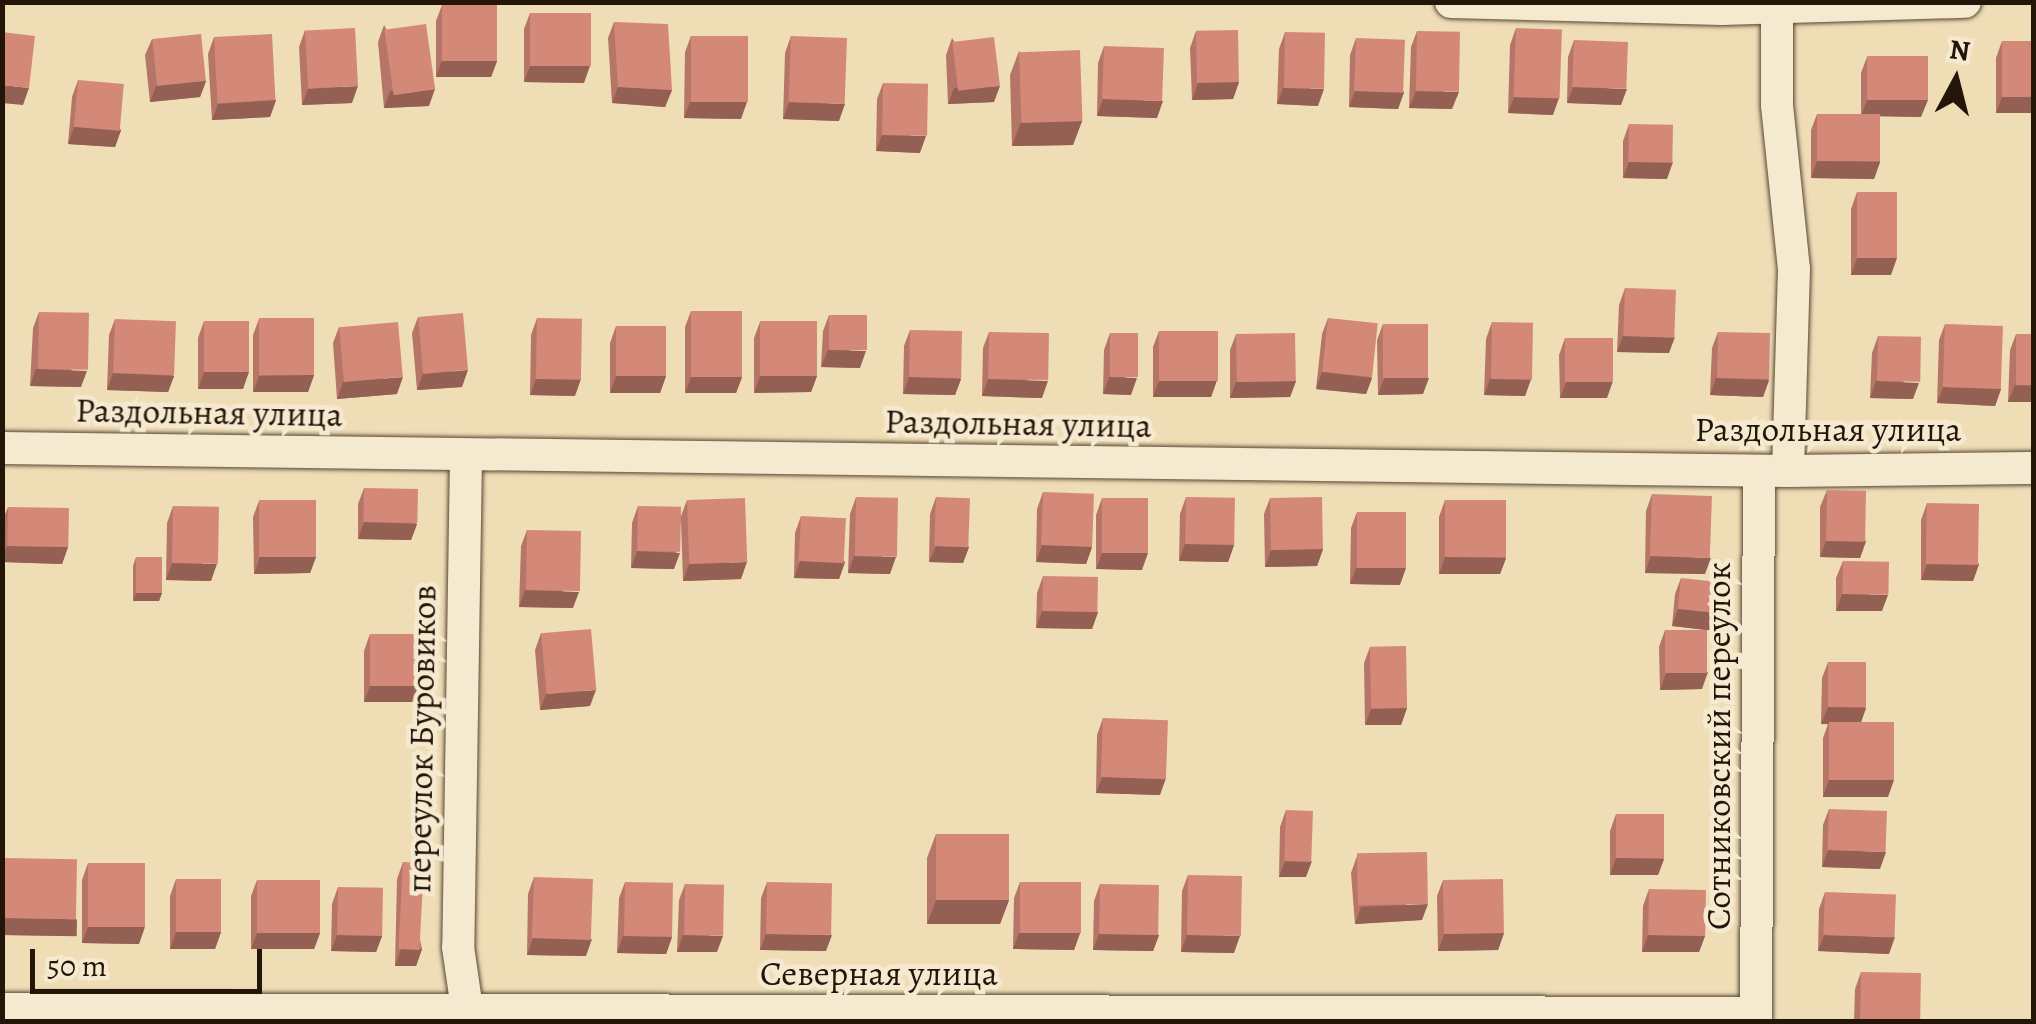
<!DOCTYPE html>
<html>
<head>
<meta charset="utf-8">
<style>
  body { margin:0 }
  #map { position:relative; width:2036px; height:1024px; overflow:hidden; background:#efddb6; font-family:Alegreya,serif }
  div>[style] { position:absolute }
  .roads { filter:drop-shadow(0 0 2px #574734) drop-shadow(0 0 2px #574734) }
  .street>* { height:32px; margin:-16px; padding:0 16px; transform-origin:16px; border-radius:16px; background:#f5e9d0 }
  .wall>* { inset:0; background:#b67667 }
  .shaded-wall>* { inset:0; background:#946054; transform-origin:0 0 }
  .building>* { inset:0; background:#d48978; transform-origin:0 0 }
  span { translate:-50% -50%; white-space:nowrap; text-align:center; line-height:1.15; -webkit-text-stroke:9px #f5e9d0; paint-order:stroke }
  .street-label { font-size:35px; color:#241509 }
  .frame { position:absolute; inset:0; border:5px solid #241509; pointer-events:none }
  .north { position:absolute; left:1906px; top:30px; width:100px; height:100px; -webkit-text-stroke:8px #f5e9d0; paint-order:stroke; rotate:7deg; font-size:28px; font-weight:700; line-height:40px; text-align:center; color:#241509 }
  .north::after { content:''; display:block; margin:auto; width:35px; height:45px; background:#241509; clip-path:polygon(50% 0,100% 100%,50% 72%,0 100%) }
  .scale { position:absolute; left:30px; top:949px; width:232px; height:45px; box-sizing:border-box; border:5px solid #241509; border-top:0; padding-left:12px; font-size:30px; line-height:35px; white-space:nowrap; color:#241509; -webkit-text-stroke:8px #f5e9d0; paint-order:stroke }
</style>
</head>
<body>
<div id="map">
  <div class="roads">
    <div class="street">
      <div style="left:1451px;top:2px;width:271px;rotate:1.5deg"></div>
      <div style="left:1722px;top:9px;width:243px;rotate:-1.7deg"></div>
      <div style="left:1777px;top:2px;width:103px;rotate:90deg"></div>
      <div style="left:1777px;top:105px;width:165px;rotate:84.1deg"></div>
      <div style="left:1794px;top:269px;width:202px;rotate:91.7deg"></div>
      <div style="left:2px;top:448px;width:1786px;rotate:0.74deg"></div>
      <div style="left:1788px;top:471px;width:246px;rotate:-0.7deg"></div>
      <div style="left:466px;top:457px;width:490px;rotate:90.9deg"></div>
      <div style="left:458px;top:947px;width:76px;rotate:81.7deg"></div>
      <div style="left:2px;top:1009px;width:1754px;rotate:0.13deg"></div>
      <div style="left:1756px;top:1022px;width:551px;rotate:-89.69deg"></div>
    </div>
  </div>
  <div class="wall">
    <div style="clip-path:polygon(442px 5px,497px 61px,491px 77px,436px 77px,436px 21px)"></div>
    <div style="clip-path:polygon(530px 13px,584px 83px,524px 82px,524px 29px)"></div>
    <div style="clip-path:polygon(614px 22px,672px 90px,665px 107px,612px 103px,608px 38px)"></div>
    <div style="clip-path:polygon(384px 25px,429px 106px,384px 108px,378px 42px)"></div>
    <div style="clip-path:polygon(1516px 28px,1553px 115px,1508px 113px,1510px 45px)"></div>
    <div style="clip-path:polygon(305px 30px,352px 103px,302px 105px,299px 47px)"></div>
    <div style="clip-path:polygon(1196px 31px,1239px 82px,1233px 99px,1192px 100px,1190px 48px)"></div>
    <div style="clip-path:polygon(1417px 31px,1452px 109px,1409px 108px,1411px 47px)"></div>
    <div style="clip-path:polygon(1285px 32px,1318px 106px,1277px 104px,1279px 49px)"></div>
    <div style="clip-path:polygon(691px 36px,741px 119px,684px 118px,685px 52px)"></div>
    <div style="clip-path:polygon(791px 36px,839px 121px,783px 119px,785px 53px)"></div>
    <div style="clip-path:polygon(214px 37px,276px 100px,270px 117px,212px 120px,208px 54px)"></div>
    <div style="clip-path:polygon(952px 38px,994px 102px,948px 104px,946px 55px)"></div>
    <div style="clip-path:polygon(1356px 38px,1404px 92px,1398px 109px,1349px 107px,1350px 55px)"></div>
    <div style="clip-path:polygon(152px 39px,206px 81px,200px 97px,150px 102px,145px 55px)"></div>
    <div style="clip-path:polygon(1574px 40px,1621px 105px,1567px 103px,1568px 57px)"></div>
    <div style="clip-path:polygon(2002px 41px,2034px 41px,2034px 113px,1996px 113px,1996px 58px)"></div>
    <div style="clip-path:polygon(1104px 46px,1157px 118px,1097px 116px,1098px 63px)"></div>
    <div style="clip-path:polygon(1019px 51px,1082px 121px,1073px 145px,1012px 146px,1010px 75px)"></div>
    <div style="clip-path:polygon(1867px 57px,1921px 117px,1880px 116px,1880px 162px,1874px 179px,1811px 178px,1811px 130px,1817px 114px,1861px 114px,1861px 73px)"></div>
    <div style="clip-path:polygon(78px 80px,121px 130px,115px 147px,68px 144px,72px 97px)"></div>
    <div style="clip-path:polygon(883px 83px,920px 153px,876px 151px,877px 99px)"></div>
    <div style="clip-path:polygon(1629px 124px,1667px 179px,1623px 178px,1623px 141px)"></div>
    <div style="clip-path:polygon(1857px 192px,1891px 275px,1851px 275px,1851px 209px)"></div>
    <div style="clip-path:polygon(1625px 288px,1669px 353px,1617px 352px,1619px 305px)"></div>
    <div style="clip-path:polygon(691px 311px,742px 377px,736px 393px,685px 393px,685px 327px)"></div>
    <div style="clip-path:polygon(39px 312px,81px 387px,30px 386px,33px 328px)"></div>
    <div style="clip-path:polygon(829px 315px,860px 368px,821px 367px,823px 331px)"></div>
    <div style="clip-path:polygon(418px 317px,462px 387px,417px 390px,412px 333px)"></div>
    <div style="clip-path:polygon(537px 318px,575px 396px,530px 395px,531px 335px)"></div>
    <div style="clip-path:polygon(1328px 318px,1372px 378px,1366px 394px,1316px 389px,1322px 334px)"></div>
    <div style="clip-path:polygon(115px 319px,174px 376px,168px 392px,107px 390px,109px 335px)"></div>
    <div style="clip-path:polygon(259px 319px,314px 375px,308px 392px,253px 392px,253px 335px)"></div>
    <div style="clip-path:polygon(204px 321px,243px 389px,198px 389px,198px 338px)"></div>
    <div style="clip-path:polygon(760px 322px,817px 376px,811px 392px,754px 393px,754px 338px)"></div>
    <div style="clip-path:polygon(1492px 322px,1531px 379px,1525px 396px,1484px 395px,1486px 339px)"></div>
    <div style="clip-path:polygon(1383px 324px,1423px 394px,1378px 395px,1377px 340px)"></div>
    <div style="clip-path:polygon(1945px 324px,2001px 389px,1995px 406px,1937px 403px,1939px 340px)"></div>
    <div style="clip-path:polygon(616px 326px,666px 376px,660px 393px,610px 393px,610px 343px)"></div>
    <div style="clip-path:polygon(339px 327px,397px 394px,337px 399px,333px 343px)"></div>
    <div style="clip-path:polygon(910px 330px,961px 379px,955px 395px,903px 394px,904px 346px)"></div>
    <div style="clip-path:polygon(1159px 331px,1217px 380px,1211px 397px,1153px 397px,1153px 347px)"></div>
    <div style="clip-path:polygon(989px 332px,1042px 398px,982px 396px,983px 348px)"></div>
    <div style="clip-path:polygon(1718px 332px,1769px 380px,1763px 397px,1710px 395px,1712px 348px)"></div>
    <div style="clip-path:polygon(1110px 333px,1131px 395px,1103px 394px,1104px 350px)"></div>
    <div style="clip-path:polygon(1236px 334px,1296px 381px,1290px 397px,1230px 398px,1230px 350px)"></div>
    <div style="clip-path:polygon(2016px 334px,2034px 334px,2034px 402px,2008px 402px,2010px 350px)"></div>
    <div style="clip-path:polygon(1878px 336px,1913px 399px,1870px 398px,1872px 353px)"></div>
    <div style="clip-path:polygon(1565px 338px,1607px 398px,1560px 398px,1559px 355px)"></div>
    <div style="clip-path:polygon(364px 488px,417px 524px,411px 540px,358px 539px,358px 504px)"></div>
    <div style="clip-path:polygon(1827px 490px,1866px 541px,1860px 558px,1820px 557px,1820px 507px)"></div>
    <div style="clip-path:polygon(1043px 492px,1092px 547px,1086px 564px,1036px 562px,1037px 509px)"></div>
    <div style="clip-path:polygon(1652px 494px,1705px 574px,1645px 573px,1646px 511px)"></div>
    <div style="clip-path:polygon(856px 497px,890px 574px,848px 573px,850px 514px)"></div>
    <div style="clip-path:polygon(936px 497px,969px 547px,963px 563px,929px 562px,930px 514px)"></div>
    <div style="clip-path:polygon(1186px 497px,1234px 545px,1228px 562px,1179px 561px,1180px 514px)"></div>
    <div style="clip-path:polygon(1102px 498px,1142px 570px,1096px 569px,1096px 515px)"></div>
    <div style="clip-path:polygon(1270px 498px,1323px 549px,1317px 566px,1265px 567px,1264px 514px)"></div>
    <div style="clip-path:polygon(687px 500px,741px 579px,683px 581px,681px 520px,674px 569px,631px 568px,632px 523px,638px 506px,681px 516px)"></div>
    <div style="clip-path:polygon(1445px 500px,1506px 558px,1500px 574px,1439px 574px,1439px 517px)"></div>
    <div style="clip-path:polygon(259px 501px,316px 557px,310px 573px,254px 574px,253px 517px)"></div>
    <div style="clip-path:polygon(1927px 503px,1979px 564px,1973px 581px,1921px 580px,1921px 520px)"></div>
    <div style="clip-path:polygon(173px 506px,211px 581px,166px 580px,167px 523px)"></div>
    <div style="clip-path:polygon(8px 507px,68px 547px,62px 564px,2px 562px,2px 521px)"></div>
    <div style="clip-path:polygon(1357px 512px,1400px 585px,1350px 584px,1351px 528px)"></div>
    <div style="clip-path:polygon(801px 516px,845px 562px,839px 579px,794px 578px,795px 533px)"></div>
    <div style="clip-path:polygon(527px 530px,573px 608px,519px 607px,521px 546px)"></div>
    <div style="clip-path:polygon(136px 557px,162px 593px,159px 601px,133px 601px,133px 566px)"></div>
    <div style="clip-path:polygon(1843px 561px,1882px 611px,1836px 611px,1836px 578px)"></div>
    <div style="clip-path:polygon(1043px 576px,1098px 612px,1092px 629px,1036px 628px,1037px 593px)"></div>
    <div style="clip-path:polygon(1681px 578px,1723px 614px,1717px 631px,1707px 630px,1702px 689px,1660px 690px,1659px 647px,1665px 630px,1705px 630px,1672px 626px,1675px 594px)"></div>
    <div style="clip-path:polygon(541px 633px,590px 706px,540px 710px,535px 650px)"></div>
    <div style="clip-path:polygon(370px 634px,413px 702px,364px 702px,364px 651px)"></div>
    <div style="clip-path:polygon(1370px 647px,1407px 708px,1401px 725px,1365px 725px,1364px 663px)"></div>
    <div style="clip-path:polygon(1828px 662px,1866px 708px,1861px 722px,1888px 797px,1823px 797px,1823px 738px,1828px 724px,1821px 724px,1822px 678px)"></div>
    <div style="clip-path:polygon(1103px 718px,1160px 795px,1096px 793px,1097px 735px)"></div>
    <div style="clip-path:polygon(1829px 809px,1880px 869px,1822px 867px,1823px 825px)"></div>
    <div style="clip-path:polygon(1286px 810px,1306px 877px,1279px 877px,1280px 827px)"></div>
    <div style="clip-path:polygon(1616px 814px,1664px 859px,1658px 875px,1610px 875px,1610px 831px)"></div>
    <div style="clip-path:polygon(936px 834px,1009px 900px,1000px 924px,927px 924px,927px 858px)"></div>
    <div style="clip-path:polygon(1357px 856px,1422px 920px,1355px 924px,1351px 873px)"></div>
    <div style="clip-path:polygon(4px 858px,71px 936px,2px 935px,2px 863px)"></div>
    <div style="clip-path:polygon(403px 862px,422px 949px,416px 966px,395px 966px,397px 879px)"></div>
    <div style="clip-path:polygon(88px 863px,139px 944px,82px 943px,82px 880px)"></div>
    <div style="clip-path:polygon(1188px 875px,1234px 953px,1181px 952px,1182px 891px)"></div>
    <div style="clip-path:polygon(534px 877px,586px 956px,527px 955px,528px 894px)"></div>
    <div style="clip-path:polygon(176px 879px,221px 932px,215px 949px,170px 949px,170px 896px)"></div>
    <div style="clip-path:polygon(257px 880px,320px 933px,314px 949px,251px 949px,251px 896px)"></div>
    <div style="clip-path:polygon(1443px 880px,1504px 933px,1498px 950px,1438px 951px,1437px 896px)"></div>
    <div style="clip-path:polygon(625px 882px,672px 937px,666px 954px,617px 953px,619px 898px)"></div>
    <div style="clip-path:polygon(767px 882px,826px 951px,760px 950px,761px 898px)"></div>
    <div style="clip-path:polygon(1020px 882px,1080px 933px,1074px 950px,1013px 949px,1014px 898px)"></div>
    <div style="clip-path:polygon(685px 884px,717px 952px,677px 952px,679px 900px)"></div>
    <div style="clip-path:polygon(1100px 884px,1159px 935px,1153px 951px,1093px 950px,1094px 901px)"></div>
    <div style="clip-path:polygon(338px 887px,382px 936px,376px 952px,331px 951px,332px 904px)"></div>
    <div style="clip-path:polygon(1649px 889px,1705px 936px,1699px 952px,1642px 952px,1643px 906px)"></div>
    <div style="clip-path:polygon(1825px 892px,1889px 954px,1818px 951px,1819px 909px)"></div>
    <div style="clip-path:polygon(1861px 972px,1920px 1022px,1854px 1022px,1855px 989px)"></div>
  </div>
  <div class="shaded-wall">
    <div style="clip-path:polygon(442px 60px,497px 61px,491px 77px,436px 77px)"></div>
    <div style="clip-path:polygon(530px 66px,590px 66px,584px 83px,524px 82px)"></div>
    <div style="clip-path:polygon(206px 81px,200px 97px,150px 102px,156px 86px)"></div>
    <div style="clip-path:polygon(1239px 82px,1233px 99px,1192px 100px,1198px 83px)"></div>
    <div style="clip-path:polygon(2px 85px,29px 88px,23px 105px,2px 103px)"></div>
    <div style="clip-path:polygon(358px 86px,352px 103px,302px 105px,308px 89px)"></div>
    <div style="clip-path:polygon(1000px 86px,994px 102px,948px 104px,954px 88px)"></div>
    <div style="clip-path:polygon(618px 87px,672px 90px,665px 107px,612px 103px)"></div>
    <div style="clip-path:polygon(1573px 87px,1627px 89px,1621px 105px,1567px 103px)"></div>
    <div style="clip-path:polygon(1283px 88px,1324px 89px,1318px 106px,1277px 104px)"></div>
    <div style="clip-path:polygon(435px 89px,429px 106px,384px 108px,390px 91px)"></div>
    <div style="clip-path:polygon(1355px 91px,1404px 92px,1398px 109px,1349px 107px)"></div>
    <div style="clip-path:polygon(1416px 91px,1459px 92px,1452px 109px,1409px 108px)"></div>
    <div style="clip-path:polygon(1514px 97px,1559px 98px,1553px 115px,1508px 113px)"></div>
    <div style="clip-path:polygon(2002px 97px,2034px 97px,2034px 113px,1996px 113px)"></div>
    <div style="clip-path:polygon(1103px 99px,1163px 101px,1157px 118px,1097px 116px)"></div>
    <div style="clip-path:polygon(276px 100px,270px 117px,212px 120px,218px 104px)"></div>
    <div style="clip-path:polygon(1867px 100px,1928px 100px,1921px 117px,1861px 116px)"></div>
    <div style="clip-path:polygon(690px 102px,747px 102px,741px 119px,684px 118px)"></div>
    <div style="clip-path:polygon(789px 102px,845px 104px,839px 121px,783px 119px)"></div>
    <div style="clip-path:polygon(1082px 121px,1073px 145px,1012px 146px,1021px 122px)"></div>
    <div style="clip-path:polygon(74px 127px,121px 130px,115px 147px,68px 144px)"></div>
    <div style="clip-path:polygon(882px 135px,926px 136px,920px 153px,876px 151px)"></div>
    <div style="clip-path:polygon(1817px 161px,1880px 162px,1874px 179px,1811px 178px)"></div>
    <div style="clip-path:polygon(1629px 162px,1673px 162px,1667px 179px,1623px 178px)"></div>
    <div style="clip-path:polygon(1857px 258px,1897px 258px,1891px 275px,1851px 275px)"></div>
    <div style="clip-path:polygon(1623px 336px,1675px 337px,1669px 353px,1617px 352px)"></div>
    <div style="clip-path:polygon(828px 350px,866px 351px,860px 368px,821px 367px)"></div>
    <div style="clip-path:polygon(36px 369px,87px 371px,81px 387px,30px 386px)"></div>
    <div style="clip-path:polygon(468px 370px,462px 387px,417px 390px,423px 374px)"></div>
    <div style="clip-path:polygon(204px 372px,249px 372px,243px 389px,198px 389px)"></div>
    <div style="clip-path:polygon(1322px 372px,1372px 378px,1366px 394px,1316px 389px)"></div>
    <div style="clip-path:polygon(113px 373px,174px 376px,168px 392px,107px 390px)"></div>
    <div style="clip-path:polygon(314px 375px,308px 392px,253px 392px,259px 376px)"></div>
    <div style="clip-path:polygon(616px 376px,666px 376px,660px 393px,610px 393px)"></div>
    <div style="clip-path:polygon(760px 376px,817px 376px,811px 392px,754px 393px)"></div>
    <div style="clip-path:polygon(403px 377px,397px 394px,337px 399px,343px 382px)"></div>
    <div style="clip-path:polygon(691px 377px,742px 377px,736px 393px,685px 393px)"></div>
    <div style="clip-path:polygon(909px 377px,961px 379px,955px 395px,903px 394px)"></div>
    <div style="clip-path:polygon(1109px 377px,1137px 378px,1131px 395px,1103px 394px)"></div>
    <div style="clip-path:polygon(1384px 378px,1429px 378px,1423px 394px,1378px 395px)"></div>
    <div style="clip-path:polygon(1716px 378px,1769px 380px,1763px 397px,1710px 395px)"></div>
    <div style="clip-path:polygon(536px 379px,581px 379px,575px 396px,530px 395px)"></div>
    <div style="clip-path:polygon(988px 379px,1048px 381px,1042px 398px,982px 396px)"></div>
    <div style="clip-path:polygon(1490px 379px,1531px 379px,1525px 396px,1484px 395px)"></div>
    <div style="clip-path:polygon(1217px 380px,1211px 397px,1153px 397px,1159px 381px)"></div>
    <div style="clip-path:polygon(1296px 381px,1290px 397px,1230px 398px,1236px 382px)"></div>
    <div style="clip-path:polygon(1613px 381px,1607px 398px,1560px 398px,1566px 382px)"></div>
    <div style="clip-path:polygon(1876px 381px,1919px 383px,1913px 399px,1870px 398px)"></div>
    <div style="clip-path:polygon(2015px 385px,2034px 386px,2034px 402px,2008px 402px)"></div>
    <div style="clip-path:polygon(1943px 387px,2001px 389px,1995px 406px,1937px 403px)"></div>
    <div style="clip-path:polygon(364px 522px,417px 524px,411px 540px,358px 539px)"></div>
    <div style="clip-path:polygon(1826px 541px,1866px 541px,1860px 558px,1820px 557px)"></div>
    <div style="clip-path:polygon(1185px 544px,1234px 545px,1228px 562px,1179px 561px)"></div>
    <div style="clip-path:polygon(1042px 545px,1092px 547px,1086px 564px,1036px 562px)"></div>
    <div style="clip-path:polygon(7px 546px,68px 547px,62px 564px,2px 562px,2px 557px)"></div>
    <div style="clip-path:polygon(936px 546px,969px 547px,963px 563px,929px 562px)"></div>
    <div style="clip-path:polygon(1323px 549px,1317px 566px,1265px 567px,1271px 550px)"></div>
    <div style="clip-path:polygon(637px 551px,680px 553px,674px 569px,631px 568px)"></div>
    <div style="clip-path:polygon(1102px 553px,1148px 553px,1142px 570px,1096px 569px)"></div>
    <div style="clip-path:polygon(854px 556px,896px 557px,890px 574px,848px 573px)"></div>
    <div style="clip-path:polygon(1651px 556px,1711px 558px,1705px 574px,1645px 573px)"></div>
    <div style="clip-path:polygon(260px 557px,316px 557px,310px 573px,254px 574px)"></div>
    <div style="clip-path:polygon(1445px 557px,1506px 558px,1500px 574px,1439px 574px)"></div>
    <div style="clip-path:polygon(800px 561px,845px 562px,839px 579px,794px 578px)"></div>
    <div style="clip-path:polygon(747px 562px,741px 579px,683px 581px,689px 564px)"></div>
    <div style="clip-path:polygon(172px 563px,217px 564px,211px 581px,166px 580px)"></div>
    <div style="clip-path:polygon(1927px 564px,1979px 564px,1973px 581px,1921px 580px)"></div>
    <div style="clip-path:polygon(1356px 568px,1406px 568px,1400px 585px,1350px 584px)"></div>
    <div style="clip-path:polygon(525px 590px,579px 592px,573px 608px,519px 607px)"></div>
    <div style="clip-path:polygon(136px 593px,162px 593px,159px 601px,133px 601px)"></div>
    <div style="clip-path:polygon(1842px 594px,1888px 595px,1882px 611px,1836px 611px)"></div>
    <div style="clip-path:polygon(1678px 609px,1723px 614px,1717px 631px,1672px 626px)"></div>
    <div style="clip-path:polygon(1042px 611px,1098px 612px,1092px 629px,1036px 628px)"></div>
    <div style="clip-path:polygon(1708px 672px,1702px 689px,1660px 690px,1666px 673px)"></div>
    <div style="clip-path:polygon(419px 685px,413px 702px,364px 702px,370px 686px)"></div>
    <div style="clip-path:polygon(596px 690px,590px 706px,540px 710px,546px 694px)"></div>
    <div style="clip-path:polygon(1828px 707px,1866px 708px,1860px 725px,1821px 724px)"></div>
    <div style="clip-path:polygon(1407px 708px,1401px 725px,1365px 725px,1371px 709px)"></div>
    <div style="clip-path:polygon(1102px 777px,1166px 778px,1160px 795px,1096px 793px)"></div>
    <div style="clip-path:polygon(1829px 780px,1894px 780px,1888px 797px,1823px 797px)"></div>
    <div style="clip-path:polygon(1828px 850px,1886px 852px,1880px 869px,1822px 867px)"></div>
    <div style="clip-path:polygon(1616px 858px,1664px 859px,1658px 875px,1610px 875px)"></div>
    <div style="clip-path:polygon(1285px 861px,1312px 861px,1306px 877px,1279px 877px)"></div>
    <div style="clip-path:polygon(936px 900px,1009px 900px,1000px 924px,927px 924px)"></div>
    <div style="clip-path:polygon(1428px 904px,1422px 920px,1355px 924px,1361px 907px)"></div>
    <div style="left:4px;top:918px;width:73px;height:17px;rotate:1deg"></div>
    <div style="clip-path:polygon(88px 927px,145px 927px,139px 944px,82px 943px)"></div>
    <div style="clip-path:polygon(176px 932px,221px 932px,215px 949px,170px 949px)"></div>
    <div style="clip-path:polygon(257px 933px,320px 933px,314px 949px,251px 949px)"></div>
    <div style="clip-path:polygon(1019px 933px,1080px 933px,1074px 950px,1013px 949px)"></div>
    <div style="clip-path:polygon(1504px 933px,1498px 950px,1438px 951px,1444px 934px)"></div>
    <div style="clip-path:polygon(766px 934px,832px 935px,826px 951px,760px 950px)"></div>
    <div style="clip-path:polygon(1099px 934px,1159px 935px,1153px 951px,1093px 950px)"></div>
    <div style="clip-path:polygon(337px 935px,382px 936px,376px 952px,331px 951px)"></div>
    <div style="clip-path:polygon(683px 935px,723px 936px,717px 952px,677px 952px)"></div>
    <div style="clip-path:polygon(1187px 935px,1240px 936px,1234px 953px,1181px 952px)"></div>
    <div style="clip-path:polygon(1648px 935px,1705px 936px,1699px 952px,1642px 952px)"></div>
    <div style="clip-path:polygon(1824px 935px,1895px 937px,1889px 954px,1818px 951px)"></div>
    <div style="clip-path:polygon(623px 936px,672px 937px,666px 954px,617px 953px)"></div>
    <div style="clip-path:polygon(533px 938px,592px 939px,586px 956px,527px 955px)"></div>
    <div style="clip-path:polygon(401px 949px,422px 949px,416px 966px,395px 966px)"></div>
  </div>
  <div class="building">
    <div style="left:497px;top:4px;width:57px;height:55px;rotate:90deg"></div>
    <div style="left:530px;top:13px;width:61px;height:53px"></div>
    <div style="clip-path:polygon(614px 22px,668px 24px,672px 90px,618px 87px)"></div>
    <div style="left:426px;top:24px;width:66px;height:42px;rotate:82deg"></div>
    <div style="left:355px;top:28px;width:58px;height:50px;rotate:87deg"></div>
    <div style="left:1516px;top:28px;width:46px;height:69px;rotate:2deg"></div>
    <div style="left:1238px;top:30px;width:52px;height:42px;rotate:89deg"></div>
    <div style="left:1417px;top:31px;width:43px;height:60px;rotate:1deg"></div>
    <div style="clip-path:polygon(2px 32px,35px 36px,29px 88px,2px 85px)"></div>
    <div style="left:1285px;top:32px;width:40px;height:56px;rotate:1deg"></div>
    <div style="left:201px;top:34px;width:47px;height:49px;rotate:84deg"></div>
    <div style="left:272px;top:34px;width:66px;height:58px;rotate:87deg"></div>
    <div style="left:691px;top:36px;width:57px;height:66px"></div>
    <div style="left:791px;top:36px;width:56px;height:66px;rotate:2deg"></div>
    <div style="left:994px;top:37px;width:49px;height:42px;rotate:83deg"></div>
    <div style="left:1356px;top:38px;width:49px;height:53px;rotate:2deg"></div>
    <div style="left:1574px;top:40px;width:54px;height:47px;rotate:2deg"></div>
    <div style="left:2002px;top:41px;width:32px;height:56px"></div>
    <div style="left:1104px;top:46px;width:60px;height:53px;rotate:2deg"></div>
    <div style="left:1080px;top:50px;width:71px;height:61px;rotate:88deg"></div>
    <div style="left:1928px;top:56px;width:44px;height:61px;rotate:90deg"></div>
    <div style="left:78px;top:80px;width:46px;height:47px;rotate:5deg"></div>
    <div style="left:883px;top:83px;width:45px;height:52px;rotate:1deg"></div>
    <div style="left:1817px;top:114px;width:63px;height:47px"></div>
    <div style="left:1629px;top:124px;width:44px;height:38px;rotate:1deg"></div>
    <div style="left:1857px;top:192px;width:40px;height:66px"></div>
    <div style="left:1625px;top:288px;width:51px;height:48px;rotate:2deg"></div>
    <div style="left:691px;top:311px;width:51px;height:66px"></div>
    <div style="left:39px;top:312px;width:50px;height:57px;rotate:1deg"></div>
    <div style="left:463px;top:313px;width:57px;height:45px;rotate:85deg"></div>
    <div style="left:829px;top:315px;width:38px;height:35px"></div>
    <div style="left:314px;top:318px;width:57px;height:55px;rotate:90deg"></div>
    <div style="left:537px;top:318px;width:45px;height:61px;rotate:1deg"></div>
    <div style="left:1328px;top:318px;width:50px;height:54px;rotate:6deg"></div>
    <div style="left:115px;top:319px;width:61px;height:54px;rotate:2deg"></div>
    <div style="left:204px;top:321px;width:45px;height:51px"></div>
    <div style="left:817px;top:321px;width:55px;height:57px;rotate:90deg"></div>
    <div style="left:398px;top:322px;width:55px;height:59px;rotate:85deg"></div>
    <div style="left:1492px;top:322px;width:41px;height:57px;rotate:1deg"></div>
    <div style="left:1383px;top:324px;width:45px;height:54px"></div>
    <div style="left:1945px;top:324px;width:58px;height:63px;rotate:2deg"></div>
    <div style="left:616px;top:326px;width:50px;height:50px"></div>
    <div style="left:910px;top:330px;width:52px;height:47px;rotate:1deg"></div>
    <div style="left:1159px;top:331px;width:59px;height:50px"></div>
    <div style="left:989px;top:332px;width:60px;height:47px;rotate:1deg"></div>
    <div style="left:1718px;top:332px;width:52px;height:46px;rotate:1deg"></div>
    <div style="left:1110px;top:333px;width:28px;height:44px"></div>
    <div style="left:1295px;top:333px;width:48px;height:59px;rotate:89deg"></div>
    <div style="left:2016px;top:334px;width:18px;height:51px"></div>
    <div style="left:1878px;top:336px;width:43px;height:45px;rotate:1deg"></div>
    <div style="left:1565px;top:338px;width:48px;height:44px"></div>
    <div style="left:364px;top:488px;width:54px;height:34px;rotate:1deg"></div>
    <div style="left:1827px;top:490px;width:39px;height:51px;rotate:1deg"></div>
    <div style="left:1043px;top:492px;width:51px;height:53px;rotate:2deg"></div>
    <div style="left:1652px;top:494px;width:60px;height:62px;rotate:2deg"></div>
    <div style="left:856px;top:497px;width:42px;height:59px;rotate:1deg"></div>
    <div style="left:936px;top:497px;width:34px;height:49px;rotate:2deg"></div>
    <div style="left:1186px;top:497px;width:49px;height:47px;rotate:1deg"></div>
    <div style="left:1322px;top:497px;width:52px;height:52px;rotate:89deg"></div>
    <div style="left:745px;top:498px;width:64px;height:58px;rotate:88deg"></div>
    <div style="left:1102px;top:498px;width:46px;height:55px"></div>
    <div style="left:316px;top:500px;width:57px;height:57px;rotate:90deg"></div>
    <div style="left:1445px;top:500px;width:61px;height:57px"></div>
    <div style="left:1927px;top:503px;width:52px;height:61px;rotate:1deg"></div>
    <div style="left:173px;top:506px;width:46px;height:57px;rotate:1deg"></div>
    <div style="left:638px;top:506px;width:43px;height:45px;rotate:1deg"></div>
    <div style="left:8px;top:507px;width:61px;height:39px;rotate:1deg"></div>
    <div style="left:1357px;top:512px;width:49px;height:56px"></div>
    <div style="left:801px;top:516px;width:45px;height:45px;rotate:3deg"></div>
    <div style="left:527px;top:530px;width:54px;height:60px;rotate:1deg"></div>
    <div style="left:136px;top:557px;width:26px;height:36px"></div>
    <div style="left:1843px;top:561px;width:46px;height:33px;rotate:1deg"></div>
    <div style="left:1043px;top:576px;width:55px;height:35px;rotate:1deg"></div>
    <div style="left:1681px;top:578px;width:45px;height:31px;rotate:6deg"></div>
    <div style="left:591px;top:629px;width:61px;height:50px;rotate:85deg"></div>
    <div style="left:1665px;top:630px;width:42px;height:43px"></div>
    <div style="left:370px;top:634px;width:49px;height:52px"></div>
    <div style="left:1406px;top:646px;width:62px;height:36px;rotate:89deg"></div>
    <div style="left:1828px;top:662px;width:38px;height:45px"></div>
    <div style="left:1103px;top:718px;width:65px;height:59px;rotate:2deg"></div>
    <div style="left:1829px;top:722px;width:65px;height:58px"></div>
    <div style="left:1829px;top:809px;width:58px;height:41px;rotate:2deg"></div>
    <div style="left:1286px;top:810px;width:27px;height:51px;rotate:2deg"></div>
    <div style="left:1616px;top:814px;width:48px;height:44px"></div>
    <div style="left:936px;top:834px;width:73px;height:66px"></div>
    <div style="left:1427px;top:852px;width:52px;height:70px;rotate:89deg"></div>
    <div style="left:4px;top:858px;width:73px;height:60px;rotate:1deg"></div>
    <div style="left:403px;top:862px;width:21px;height:87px;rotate:3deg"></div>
    <div style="left:88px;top:863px;width:57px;height:64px"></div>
    <div style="left:1188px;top:875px;width:54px;height:60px;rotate:1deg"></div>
    <div style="left:534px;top:877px;width:59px;height:61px;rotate:2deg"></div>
    <div style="left:176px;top:879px;width:45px;height:53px"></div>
    <div style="left:1503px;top:879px;width:54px;height:60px;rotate:89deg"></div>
    <div style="left:257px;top:880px;width:63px;height:53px"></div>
    <div style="left:625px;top:882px;width:48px;height:54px;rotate:1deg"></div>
    <div style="left:767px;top:882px;width:65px;height:52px;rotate:1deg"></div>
    <div style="left:1020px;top:882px;width:61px;height:51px"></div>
    <div style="left:685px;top:884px;width:39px;height:51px;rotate:1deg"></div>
    <div style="left:1100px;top:884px;width:59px;height:50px;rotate:1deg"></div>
    <div style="left:338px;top:887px;width:45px;height:48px;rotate:1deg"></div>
    <div style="left:1649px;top:889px;width:57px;height:46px;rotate:1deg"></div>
    <div style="left:1825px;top:892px;width:71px;height:43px;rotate:2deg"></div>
    <div style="left:1861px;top:972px;width:60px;height:50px;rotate:1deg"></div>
  </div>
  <div class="street-label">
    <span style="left:209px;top:412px;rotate:1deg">Раздольная улица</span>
    <span style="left:1018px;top:423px;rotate:1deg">Раздольная улица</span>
    <span style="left:1828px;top:429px">Раздольная улица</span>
    <span style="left:421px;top:739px;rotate:-89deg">переулок Буровиков</span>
    <span style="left:1718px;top:746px;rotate:-90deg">Сотниковский переулок</span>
    <span style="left:879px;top:973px">Северная улица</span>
  </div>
  <div class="frame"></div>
  <div class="north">N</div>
  <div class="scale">50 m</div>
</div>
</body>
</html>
